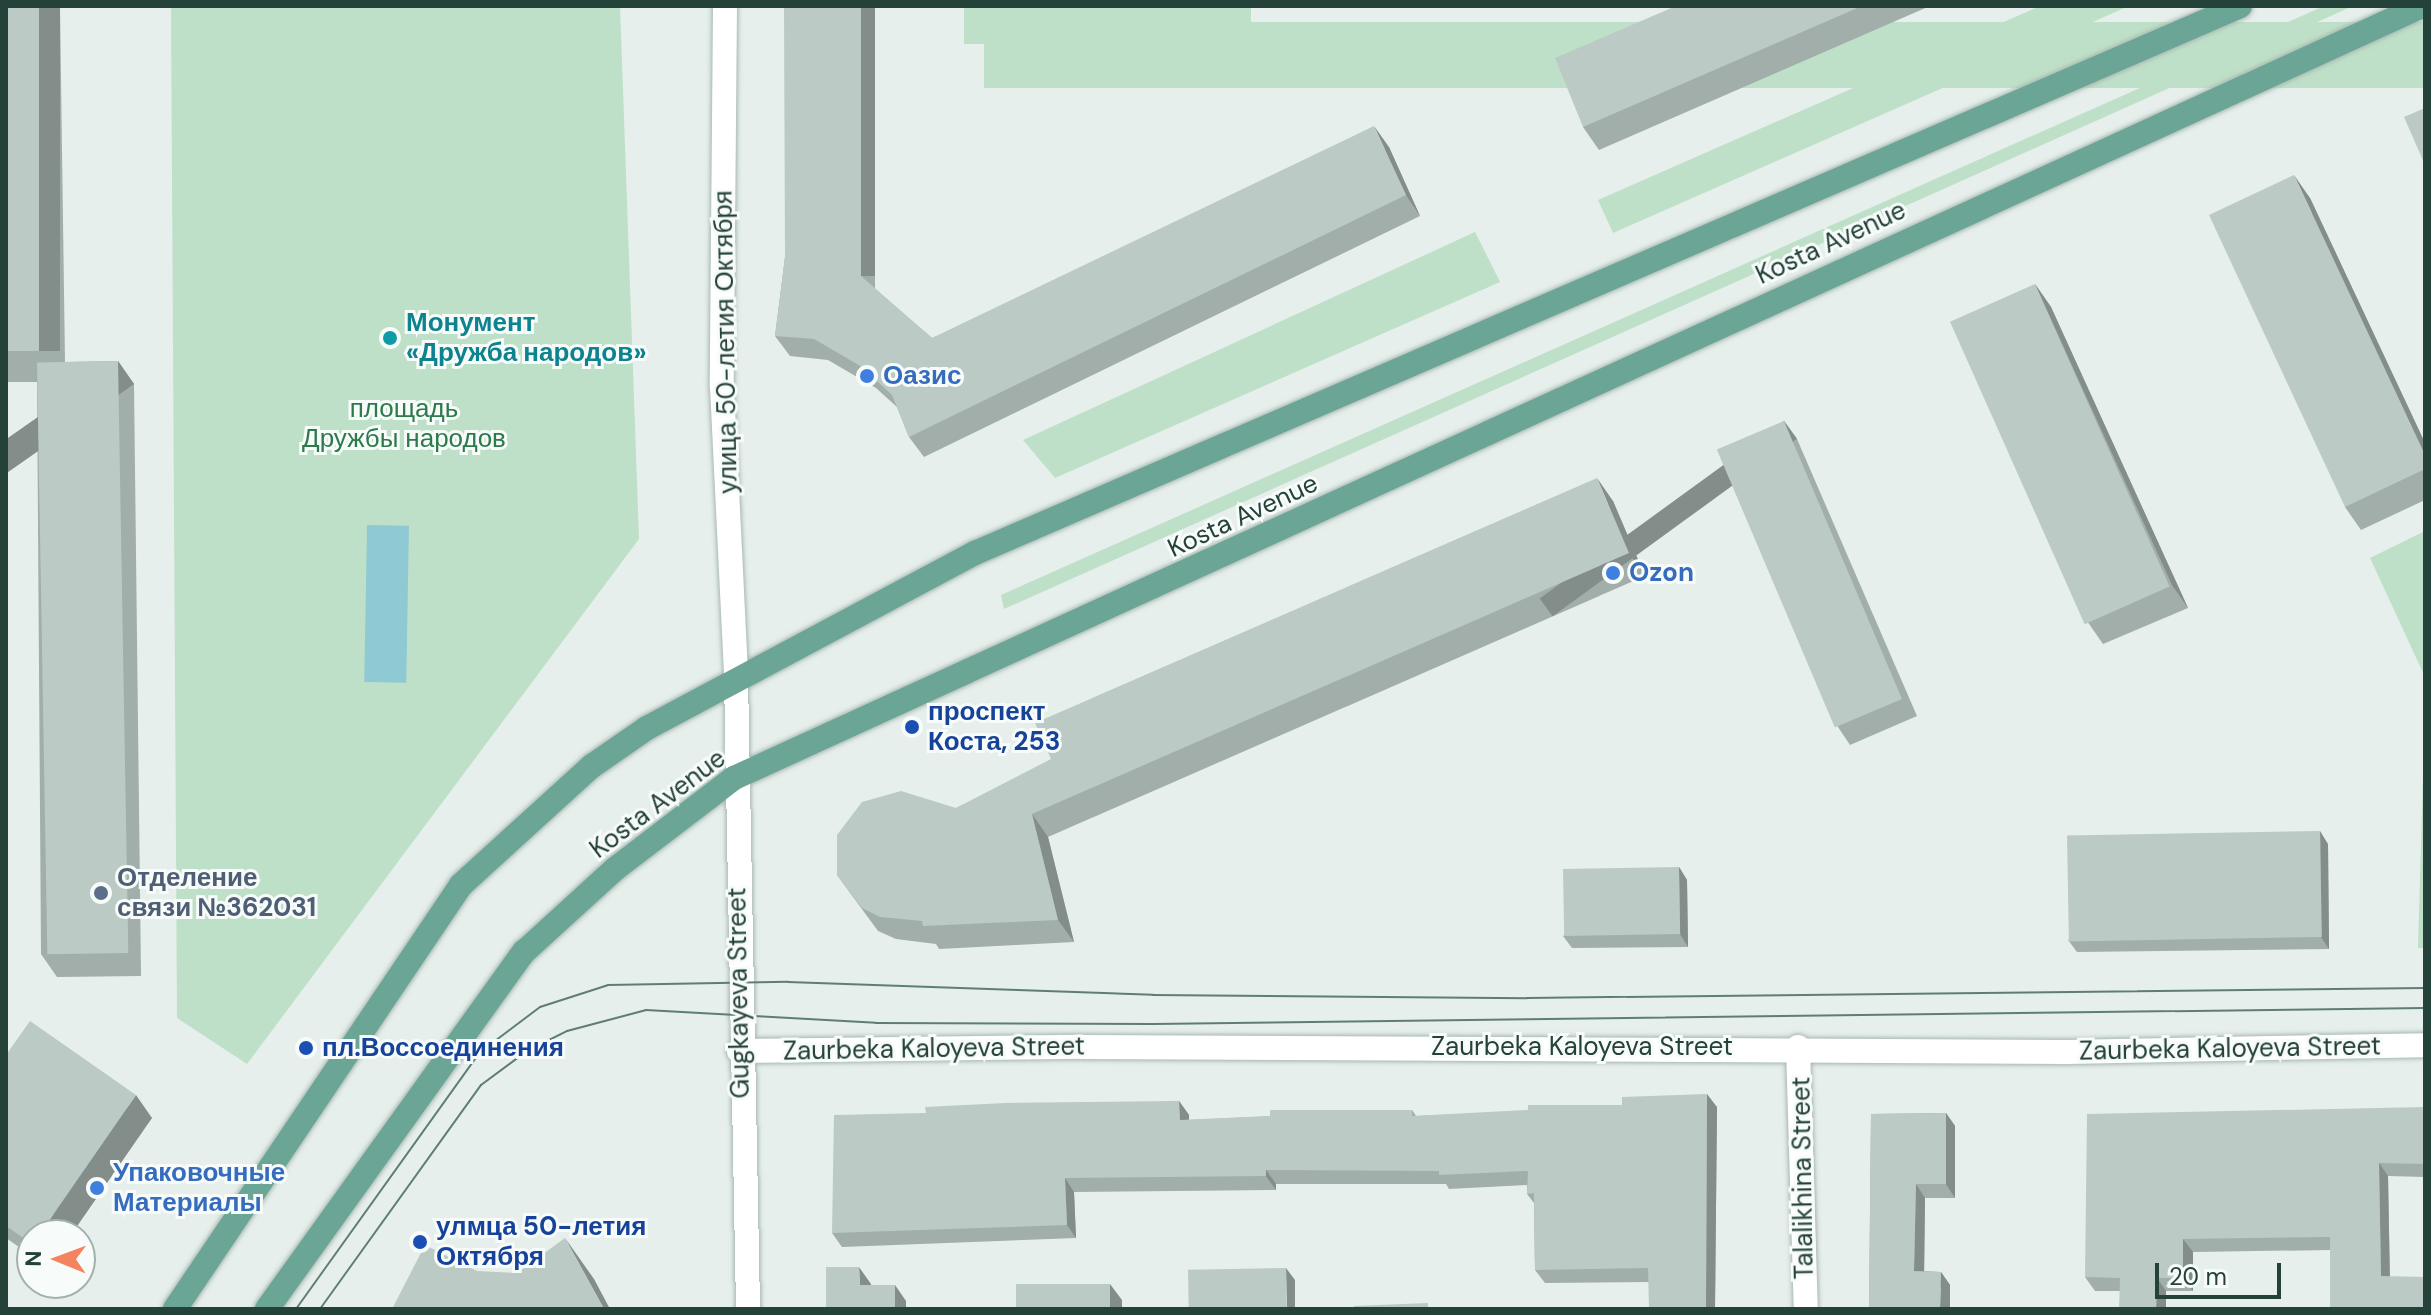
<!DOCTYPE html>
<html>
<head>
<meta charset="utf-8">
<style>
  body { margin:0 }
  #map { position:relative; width:2431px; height:1315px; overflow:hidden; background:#e6efeb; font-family:"DM Sans",sans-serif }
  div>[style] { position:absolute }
  .green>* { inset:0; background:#bfe0c8; transform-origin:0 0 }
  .water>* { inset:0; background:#8ec9d4; transform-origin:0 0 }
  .roads { filter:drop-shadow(0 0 2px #a8b8b2) drop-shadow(0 0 2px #a8b8b2) }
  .minor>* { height:24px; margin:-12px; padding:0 12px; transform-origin:12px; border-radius:12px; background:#fff }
  .major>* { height:24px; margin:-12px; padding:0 12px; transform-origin:12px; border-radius:12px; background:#6aa596 }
  .tram>* { height:2px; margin:-1px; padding:0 1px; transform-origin:1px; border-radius:1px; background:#5f7d75 }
  .wall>* { inset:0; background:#a1aea9 }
  .shaded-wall>* { inset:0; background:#838d89; transform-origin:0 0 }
  .building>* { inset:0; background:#bbcac4; transform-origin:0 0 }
  .dots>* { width:22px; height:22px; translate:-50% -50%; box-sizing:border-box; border:4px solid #f7fbf9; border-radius:50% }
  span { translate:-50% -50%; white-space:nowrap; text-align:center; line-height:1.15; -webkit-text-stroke:6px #f7fbf9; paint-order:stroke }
  .street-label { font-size:26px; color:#24423a }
  .culture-label { font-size:26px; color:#0d838f; font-weight:700 }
  .left { translate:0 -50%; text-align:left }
  .shop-label { font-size:26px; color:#366cbe; font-weight:700 }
  .park-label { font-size:26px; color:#2d7a4b }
  .transit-label { font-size:26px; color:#164399; font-weight:700 }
  .service-label { font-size:26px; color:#4e5e75; font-weight:700 }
  .frame { position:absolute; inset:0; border:8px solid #24423a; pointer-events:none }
  .north { position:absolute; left:16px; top:1219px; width:80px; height:80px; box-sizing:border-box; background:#f7fbf9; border:2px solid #a3b1ad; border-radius:50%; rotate:271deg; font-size:22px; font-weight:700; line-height:32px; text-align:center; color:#24423a }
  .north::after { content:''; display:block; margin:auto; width:28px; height:36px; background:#f4845f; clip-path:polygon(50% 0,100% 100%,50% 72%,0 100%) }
  .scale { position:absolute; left:2155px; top:1263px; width:126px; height:36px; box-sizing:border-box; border:4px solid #24423a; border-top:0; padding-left:10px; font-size:24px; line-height:28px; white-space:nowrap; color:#24423a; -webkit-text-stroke:6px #f7fbf9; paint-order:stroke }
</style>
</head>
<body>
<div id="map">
  <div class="green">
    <div style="clip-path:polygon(171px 6px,620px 6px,639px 539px,247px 1064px,177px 1018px)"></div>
    <div style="left:964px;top:6px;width:287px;height:38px"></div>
    <div style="clip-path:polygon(2040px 6px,2129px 6px,1613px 233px,1598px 200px)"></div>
    <div style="clip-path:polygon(2324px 6px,2353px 6px,1004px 609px,1001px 595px)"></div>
    <div style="left:2425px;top:22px;width:66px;height:1441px;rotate:90deg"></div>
    <div style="clip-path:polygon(1475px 232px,1500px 282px,1055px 478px,1023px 440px)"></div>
    <div style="clip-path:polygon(2425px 531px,2425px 677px,2370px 558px)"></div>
    <div style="clip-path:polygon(2425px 707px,2425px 948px,2418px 948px)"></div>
  </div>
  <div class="water">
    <div style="left:367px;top:525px;width:42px;height:157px;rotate:1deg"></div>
  </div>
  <div class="roads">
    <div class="minor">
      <div style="left:725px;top:6px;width:381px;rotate:90.5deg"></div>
      <div style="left:722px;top:387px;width:290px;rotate:87.2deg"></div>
      <div style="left:736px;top:677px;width:632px;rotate:88.91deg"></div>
      <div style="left:1798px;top:1047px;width:262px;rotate:88.3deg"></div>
      <div style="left:739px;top:1051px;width:343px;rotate:-0.7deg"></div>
      <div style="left:1082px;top:1047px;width:985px;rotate:0.29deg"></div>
      <div style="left:2067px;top:1052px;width:358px;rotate:-1.1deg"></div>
    </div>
    <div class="major">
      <div style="left:175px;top:1309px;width:511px;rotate:-56deg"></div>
      <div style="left:461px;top:885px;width:177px;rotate:-42.3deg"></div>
      <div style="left:592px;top:766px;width:67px;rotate:-34.6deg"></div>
      <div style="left:647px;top:728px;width:372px;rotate:-28.1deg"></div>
      <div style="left:975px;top:553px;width:1378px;rotate:-23.38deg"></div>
      <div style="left:267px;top:1309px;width:440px;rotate:-54.3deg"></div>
      <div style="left:524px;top:952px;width:123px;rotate:-42.4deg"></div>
      <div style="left:615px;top:869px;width:150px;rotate:-37.4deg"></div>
      <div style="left:734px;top:778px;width:1856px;rotate:-24.58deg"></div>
    </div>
  </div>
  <div class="tram">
    <div style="left:296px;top:1309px;width:315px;rotate:-54.4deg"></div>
    <div style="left:479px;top:1053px;width:76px;rotate:-37deg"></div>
    <div style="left:540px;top:1007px;width:71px;rotate:-17.9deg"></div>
    <div style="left:608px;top:985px;width:180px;rotate:-1deg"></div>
    <div style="left:788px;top:982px;width:365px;rotate:2deg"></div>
    <div style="left:1153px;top:995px;width:374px;rotate:0.5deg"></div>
    <div style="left:1527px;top:998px;width:898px;rotate:-0.64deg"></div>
    <div style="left:320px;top:1309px;width:276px;rotate:-54.3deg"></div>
    <div style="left:481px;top:1085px;width:57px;rotate:-36.5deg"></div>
    <div style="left:527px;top:1051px;width:45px;rotate:-26.6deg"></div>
    <div style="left:567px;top:1031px;width:82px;rotate:-14.9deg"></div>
    <div style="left:646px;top:1010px;width:230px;rotate:3.2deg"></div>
    <div style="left:876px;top:1023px;width:275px;rotate:0.2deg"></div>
    <div style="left:1151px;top:1024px;width:1274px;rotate:-0.72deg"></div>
  </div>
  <div class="wall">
    <div style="clip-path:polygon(6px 6px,60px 6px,65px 362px,118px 361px,134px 384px,141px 976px,57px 977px,41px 954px,37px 382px,6px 382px)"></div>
    <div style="clip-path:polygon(875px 6px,875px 289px,932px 338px,1389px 147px,1420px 216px,924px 457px,909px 437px,897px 407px,876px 388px,828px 360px,790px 356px,775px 336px,785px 257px)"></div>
    <div style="clip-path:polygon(1676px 6px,1930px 6px,1599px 150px,1583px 127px)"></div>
    <div style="clip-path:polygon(2310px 198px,2425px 443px,2425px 500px,2361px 530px,2345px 507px)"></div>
    <div style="clip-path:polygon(2035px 284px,2051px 307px,2188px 608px,2103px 644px,2087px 621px)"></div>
    <div style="clip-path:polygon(1784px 421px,1797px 439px,1917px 716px,1850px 745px,1838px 727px)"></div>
    <div style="clip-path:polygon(1613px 501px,1645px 576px,1048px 837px,1074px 942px,939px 949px,936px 944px,896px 939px,878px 931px,837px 875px,956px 808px)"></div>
    <div style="clip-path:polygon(2328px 844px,2329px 949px,2077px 952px,2068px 940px)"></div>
    <div style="clip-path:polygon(1679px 867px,1687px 880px,1688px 947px,1572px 948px,1563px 936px)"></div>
    <div style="clip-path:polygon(6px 1055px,152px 1118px,32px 1235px,32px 1256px,6px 1238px)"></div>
    <div style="clip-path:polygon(1179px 1101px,1189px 1115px,1189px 1120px,1412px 1110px,1416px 1116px,1717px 1107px,1715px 1309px,1649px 1309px,1649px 1282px,1545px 1283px,1535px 1270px,1534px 1203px,1527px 1194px,1527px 1185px,1449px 1189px,1446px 1184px,1276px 1184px,1276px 1190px,1074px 1192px,1076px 1238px,842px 1247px,832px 1233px,926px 1113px)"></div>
    <div style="clip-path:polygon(2425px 1107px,2425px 1177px,2388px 1176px,2390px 1277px,2425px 1309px,2330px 1250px,2193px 1252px,2193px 1291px,2095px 1291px,2085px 1277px)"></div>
    <div style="clip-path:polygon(1946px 1113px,1955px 1126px,1955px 1198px,1925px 1198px,1924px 1271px,1941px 1272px,1950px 1285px,1869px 1309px,1871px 1114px)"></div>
  </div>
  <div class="shaded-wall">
    <div style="left:39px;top:6px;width:21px;height:345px"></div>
    <div style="left:861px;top:6px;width:14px;height:270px"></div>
    <div style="clip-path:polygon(1374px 126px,1389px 147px,1420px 216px,1406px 195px)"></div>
    <div style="clip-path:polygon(2294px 175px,2310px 198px,2425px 443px,2425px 455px)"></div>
    <div style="clip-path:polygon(2035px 284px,2051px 307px,2188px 608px,2172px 585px)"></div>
    <div style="left:118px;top:361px;width:28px;height:592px;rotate:55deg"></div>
    <div style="left:1784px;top:421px;width:22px;height:302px;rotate:54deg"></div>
    <div style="clip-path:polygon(1597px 478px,1613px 501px,1645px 576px,1629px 553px)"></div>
    <div style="clip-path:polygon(1032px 814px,1048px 837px,1074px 942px,1058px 920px)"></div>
    <div style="clip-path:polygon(2320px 831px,2328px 844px,2329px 949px,2321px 937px)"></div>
    <div style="clip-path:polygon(1679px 867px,1687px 880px,1688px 947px,1680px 934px)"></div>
    <div style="clip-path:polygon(1707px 1094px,1717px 1107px,1715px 1309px,1706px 1309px)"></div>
    <div style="clip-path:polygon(136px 1095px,152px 1118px,71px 1235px,39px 1235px)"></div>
    <div style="clip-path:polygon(1179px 1101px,1189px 1115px,1189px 1134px,1180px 1120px)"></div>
    <div style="clip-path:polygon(1946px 1113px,1955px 1126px,1955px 1198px,1946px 1184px)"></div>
    <div style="clip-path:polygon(2379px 1163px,2388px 1176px,2390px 1290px,2381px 1276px)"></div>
    <div style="clip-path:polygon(1266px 1170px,1276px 1184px,1276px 1190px,1266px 1176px)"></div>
    <div style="clip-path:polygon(1065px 1178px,1074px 1192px,1076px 1238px,1067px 1225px)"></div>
    <div style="clip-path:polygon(1916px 1184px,1925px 1198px,1924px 1284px,1914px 1271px)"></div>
    <div style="clip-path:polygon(565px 1238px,594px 1279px,610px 1309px,604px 1309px)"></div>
    <div style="clip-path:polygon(2183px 1239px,2193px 1252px,2193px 1291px,2183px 1278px)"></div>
    <div style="clip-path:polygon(859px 1267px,871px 1284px,871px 1301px,860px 1285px)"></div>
    <div style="clip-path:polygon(1286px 1268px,1295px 1280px,1295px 1309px,1287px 1309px)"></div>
    <div style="clip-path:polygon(1941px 1272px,1950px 1285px,1950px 1309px,1940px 1309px)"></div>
    <div style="clip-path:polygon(2157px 1278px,2166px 1291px,2166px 1309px,2156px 1309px)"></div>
    <div style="clip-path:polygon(1110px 1284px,1122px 1300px,1122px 1309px,1110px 1309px)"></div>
    <div style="clip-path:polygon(895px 1285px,906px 1301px,906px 1309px,895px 1309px)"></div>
  </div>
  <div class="building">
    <div style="left:6px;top:6px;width:33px;height:345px"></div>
    <div style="clip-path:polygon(784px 6px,861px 6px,861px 276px,932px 338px,1374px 126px,1406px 195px,909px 437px,892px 395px,862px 367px,814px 339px,775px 336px,785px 257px)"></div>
    <div style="clip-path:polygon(1676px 6px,1862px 6px,1583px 127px,1555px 58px)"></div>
    <div style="clip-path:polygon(2425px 108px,2425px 165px,2404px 117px)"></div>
    <div style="clip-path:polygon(2294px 175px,2425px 455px,2425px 469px,2345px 507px,2209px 215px)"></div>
    <div style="left:2035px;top:284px;width:331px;height:93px;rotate:66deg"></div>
    <div style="left:118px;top:361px;width:592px;height:81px;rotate:89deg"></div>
    <div style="left:1784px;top:421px;width:302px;height:73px;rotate:67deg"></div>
    <div style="clip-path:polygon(1597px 478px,1629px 553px,1032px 814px,1058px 920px,923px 926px,922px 921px,880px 917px,862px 908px,837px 875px,837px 835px,862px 802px,901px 791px,956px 808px,1051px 759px,1035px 723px)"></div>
    <div style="left:2320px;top:831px;width:106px;height:253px;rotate:89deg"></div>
    <div style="left:1679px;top:867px;width:67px;height:116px;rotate:89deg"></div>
    <div style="clip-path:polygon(30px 1021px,136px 1095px,39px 1235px,32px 1235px,32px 1244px,6px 1226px,6px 1055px)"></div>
    <div style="clip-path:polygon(1707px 1094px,1706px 1309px,1649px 1309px,1648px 1268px,1535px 1270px,1534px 1193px,1527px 1194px,1528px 1171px,1439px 1175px,1439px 1171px,1266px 1170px,1266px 1176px,1065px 1178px,1067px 1225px,832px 1233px,834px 1115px,926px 1113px,925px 1107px,1005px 1103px,1179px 1101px,1180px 1120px,1270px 1116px,1270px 1110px,1412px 1110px,1412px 1116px,1528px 1110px,1528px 1105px,1622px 1105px,1622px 1097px)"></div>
    <div style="clip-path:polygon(2425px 1107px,2425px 1164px,2379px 1163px,2381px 1276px,2425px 1277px,2425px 1309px,2330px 1309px,2330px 1237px,2183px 1239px,2183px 1278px,2157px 1278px,2156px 1309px,2119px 1309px,2120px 1278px,2085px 1277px,2087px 1114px)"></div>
    <div style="clip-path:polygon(1946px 1113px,1946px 1184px,1916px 1184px,1914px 1271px,1941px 1272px,1940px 1309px,1869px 1309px,1871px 1114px)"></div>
    <div style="clip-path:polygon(565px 1238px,604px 1309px,392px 1309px,425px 1245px,477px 1271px,517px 1273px)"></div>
    <div style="clip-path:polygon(826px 1267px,859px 1267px,860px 1285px,895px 1285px,895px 1309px,826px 1309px)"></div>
    <div style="left:1286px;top:1268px;width:41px;height:98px;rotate:89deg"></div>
    <div style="left:1016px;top:1284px;width:94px;height:25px"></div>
    <div style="clip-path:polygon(1428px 1303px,1428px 1309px,1354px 1309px,1354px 1306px)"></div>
  </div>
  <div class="dots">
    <div style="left:390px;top:338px;background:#0f9aa8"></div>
    <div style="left:867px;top:376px;background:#3f7fe0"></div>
    <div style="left:1613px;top:573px;background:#3f7fe0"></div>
    <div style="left:912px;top:727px;background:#1a4fb4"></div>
    <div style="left:101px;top:893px;background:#5c6f8a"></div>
    <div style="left:306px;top:1048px;background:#1a4fb4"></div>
    <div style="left:97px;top:1188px;background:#3f7fe0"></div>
    <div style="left:420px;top:1242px;background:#1a4fb4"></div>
  </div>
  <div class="street-label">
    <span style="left:1831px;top:243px;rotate:-25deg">Kosta Avenue</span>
    <span style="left:726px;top:342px;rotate:-91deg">улица 50-летия Октября</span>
    <span style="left:1243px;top:516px;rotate:-25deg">Kosta Avenue</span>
    <span style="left:658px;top:804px;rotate:-37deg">Kosta Avenue</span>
    <span style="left:739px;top:993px;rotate:-91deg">Gugkayeva Street</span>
    <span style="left:1582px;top:1047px">Zaurbeka Kaloyeva Street</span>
    <span style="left:934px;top:1049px;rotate:-1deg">Zaurbeka Kaloyeva Street</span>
    <span style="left:2230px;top:1049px;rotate:-1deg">Zaurbeka Kaloyeva Street</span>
    <span style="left:1803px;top:1178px;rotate:-91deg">Talalikhina Street</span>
  </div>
  <div class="culture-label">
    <span class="left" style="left:406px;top:338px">Монумент<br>«Дружба народов»</span>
  </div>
  <div class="shop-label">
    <span class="left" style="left:883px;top:376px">Оазис</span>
    <span class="left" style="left:1629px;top:573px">Ozon</span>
    <span class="left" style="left:113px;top:1188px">Упаковочные<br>Материалы</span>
  </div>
  <div class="park-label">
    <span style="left:404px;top:424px">площадь<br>Дружбы народов</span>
  </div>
  <div class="transit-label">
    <span class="left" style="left:928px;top:727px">проспект<br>Коста, 253</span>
    <span class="left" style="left:322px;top:1048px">пл.Воссоединения</span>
    <span class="left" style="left:436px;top:1242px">улмца 50-летия<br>Октября</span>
  </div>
  <div class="service-label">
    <span class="left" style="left:117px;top:893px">Отделение<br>связи №362031</span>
  </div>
  <div class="frame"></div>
  <div class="north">N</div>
  <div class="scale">20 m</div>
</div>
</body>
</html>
